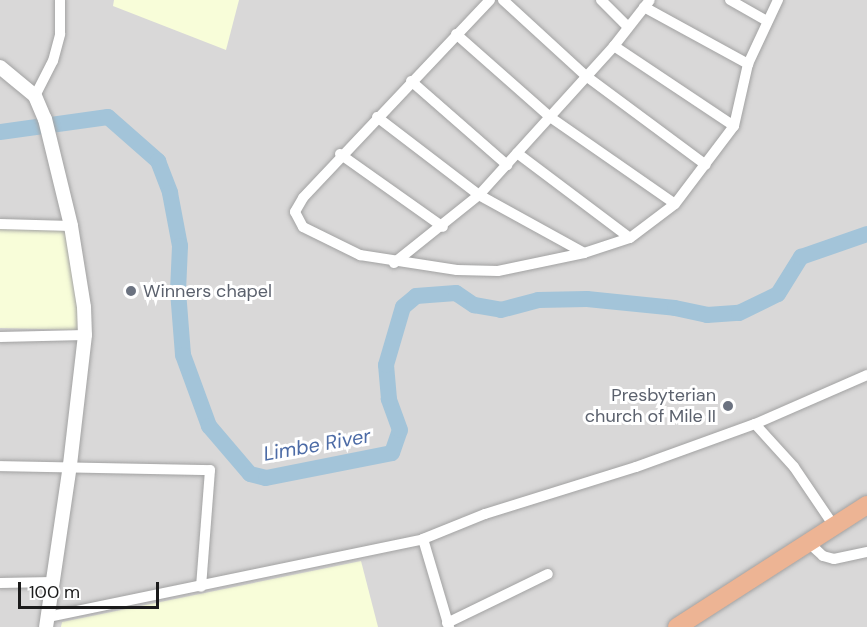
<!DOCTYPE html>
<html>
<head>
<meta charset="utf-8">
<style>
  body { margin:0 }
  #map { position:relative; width:867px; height:627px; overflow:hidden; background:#edeae1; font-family:"DM Sans",sans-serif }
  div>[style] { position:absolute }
  .residential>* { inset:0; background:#d9d8d8; transform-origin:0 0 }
  .education>* { inset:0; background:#f8fdd9 }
  .river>* { height:16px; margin:-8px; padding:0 8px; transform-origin:8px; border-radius:8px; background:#a3c4d9 }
  .roads { filter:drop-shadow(0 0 2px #a2a2a2) drop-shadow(0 0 2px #a2a2a2) }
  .minor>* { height:10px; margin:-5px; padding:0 5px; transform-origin:5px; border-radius:5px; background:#fff }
  .tertiary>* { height:14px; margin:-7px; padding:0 7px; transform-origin:7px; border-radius:7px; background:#fff }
  .trunk>* { height:18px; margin:-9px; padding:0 9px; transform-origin:9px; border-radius:9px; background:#edb494 }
  .dots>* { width:16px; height:16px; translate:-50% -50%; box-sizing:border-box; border:3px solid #fff; border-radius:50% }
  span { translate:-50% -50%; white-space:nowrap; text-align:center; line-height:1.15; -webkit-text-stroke:6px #fff; paint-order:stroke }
  .worship-label { font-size:18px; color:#5b616d }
  .left { translate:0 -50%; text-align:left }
  .right { translate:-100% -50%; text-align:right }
  .water-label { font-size:20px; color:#4c6ba6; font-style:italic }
  .scale { position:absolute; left:18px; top:582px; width:141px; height:27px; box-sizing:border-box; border:3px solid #1b1b1b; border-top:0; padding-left:8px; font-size:18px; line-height:21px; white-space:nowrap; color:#1b1b1b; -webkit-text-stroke:4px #fff; paint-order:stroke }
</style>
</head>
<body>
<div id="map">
  <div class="residential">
    <div style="left:0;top:0;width:867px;height:627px"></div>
  </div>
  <div class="education">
    <div style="clip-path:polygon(114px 0,239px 0,226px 50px,113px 6px)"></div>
    <div style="clip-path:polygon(0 227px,66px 230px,80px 330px,0 328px)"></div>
    <div style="clip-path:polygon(361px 561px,378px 627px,61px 627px,62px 622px)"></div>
  </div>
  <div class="river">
    <div style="left:0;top:132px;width:109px;rotate:-7.9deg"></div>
    <div style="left:108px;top:117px;width:67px;rotate:41.3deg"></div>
    <div style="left:158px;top:161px;width:34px;rotate:69deg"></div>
    <div style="left:170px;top:193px;width:54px;rotate:79.3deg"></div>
    <div style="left:180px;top:246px;width:45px;rotate:92.5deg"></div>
    <div style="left:178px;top:291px;width:64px;rotate:85.5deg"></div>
    <div style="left:183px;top:355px;width:76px;rotate:69.9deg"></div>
    <div style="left:209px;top:426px;width:63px;rotate:49.5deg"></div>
    <div style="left:250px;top:474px;width:16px;rotate:14deg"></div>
    <div style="left:266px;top:478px;width:128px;rotate:-11.2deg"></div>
    <div style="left:392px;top:453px;width:24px;rotate:-71deg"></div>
    <div style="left:400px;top:430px;width:33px;rotate:-110deg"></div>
    <div style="left:389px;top:399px;width:34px;rotate:-95deg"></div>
    <div style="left:386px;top:365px;width:60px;rotate:-73.7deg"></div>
    <div style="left:403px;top:307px;width:17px;rotate:-40deg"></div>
    <div style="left:416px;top:296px;width:40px;rotate:-4.3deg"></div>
    <div style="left:456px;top:293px;width:22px;rotate:34deg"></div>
    <div style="left:474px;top:305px;width:27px;rotate:10deg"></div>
    <div style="left:501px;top:310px;width:38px;rotate:-15deg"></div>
    <div style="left:538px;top:300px;width:49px;rotate:-1.2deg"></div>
    <div style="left:587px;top:299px;width:88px;rotate:5.8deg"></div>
    <div style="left:675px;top:308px;width:33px;rotate:12deg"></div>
    <div style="left:707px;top:315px;width:32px;rotate:-4deg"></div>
    <div style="left:739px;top:313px;width:43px;rotate:-26deg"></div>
    <div style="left:778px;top:294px;width:44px;rotate:-58.1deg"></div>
    <div style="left:801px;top:257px;width:70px;rotate:-19.2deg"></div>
  </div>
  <div class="roads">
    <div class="minor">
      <div style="left:490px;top:0;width:272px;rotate:133.4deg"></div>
      <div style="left:303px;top:198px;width:16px;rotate:120deg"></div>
      <div style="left:295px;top:212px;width:17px;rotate:62deg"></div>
      <div style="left:303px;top:227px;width:64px;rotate:26.2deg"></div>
      <div style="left:360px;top:255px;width:98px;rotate:8.8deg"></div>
      <div style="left:457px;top:270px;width:41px;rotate:1.4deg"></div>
      <div style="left:498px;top:271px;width:88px;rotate:-11.8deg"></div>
      <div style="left:584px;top:253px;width:48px;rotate:-18.1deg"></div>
      <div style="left:630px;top:238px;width:56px;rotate:-37.1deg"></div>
      <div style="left:675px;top:204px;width:98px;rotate:-52.9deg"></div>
      <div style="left:734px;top:126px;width:64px;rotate:-77.3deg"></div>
      <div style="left:748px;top:64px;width:71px;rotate:-64.9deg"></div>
      <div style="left:503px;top:0;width:113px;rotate:42.5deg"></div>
      <div style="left:586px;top:76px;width:149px;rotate:36.6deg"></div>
      <div style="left:601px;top:0;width:38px;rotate:45deg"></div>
      <div style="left:730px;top:0;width:43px;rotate:29.6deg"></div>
      <div style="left:644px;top:7px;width:119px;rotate:28.7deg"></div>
      <div style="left:456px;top:34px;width:125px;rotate:41.4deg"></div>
      <div style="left:550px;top:117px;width:152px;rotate:34.8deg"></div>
      <div style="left:614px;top:46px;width:144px;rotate:33.7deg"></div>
      <div style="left:411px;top:81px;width:128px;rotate:41.2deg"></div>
      <div style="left:35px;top:96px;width:39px;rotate:-63deg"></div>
      <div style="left:53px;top:61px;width:28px;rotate:-75deg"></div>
      <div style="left:60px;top:34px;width:34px;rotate:-90deg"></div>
      <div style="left:377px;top:117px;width:128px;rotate:37.4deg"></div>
      <div style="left:479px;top:195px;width:120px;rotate:28.9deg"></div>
      <div style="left:517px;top:153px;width:141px;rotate:37deg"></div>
      <div style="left:340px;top:154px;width:126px;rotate:35.3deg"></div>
      <div style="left:0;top:224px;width:71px;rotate:1.6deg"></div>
      <div style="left:394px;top:263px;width:109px;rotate:-38.7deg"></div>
      <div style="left:479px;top:195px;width:201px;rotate:-47.8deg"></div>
      <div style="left:614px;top:46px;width:58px;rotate:-52deg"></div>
      <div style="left:0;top:337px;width:85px;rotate:-1.3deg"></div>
      <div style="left:755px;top:424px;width:122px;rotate:-23.6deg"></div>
      <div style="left:0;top:466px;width:210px;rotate:1.1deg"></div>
      <div style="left:210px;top:470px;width:117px;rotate:94.4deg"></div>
      <div style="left:423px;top:539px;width:92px;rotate:73.5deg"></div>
      <div style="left:809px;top:543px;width:19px;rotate:43deg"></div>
      <div style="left:823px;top:556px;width:11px;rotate:15deg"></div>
      <div style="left:834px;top:559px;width:34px;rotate:-12deg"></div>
      <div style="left:0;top:583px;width:53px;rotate:-1.1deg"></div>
      <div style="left:48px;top:617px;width:383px;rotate:-11.7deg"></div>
      <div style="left:423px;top:539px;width:67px;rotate:-22deg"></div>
      <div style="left:485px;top:514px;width:158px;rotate:-17.3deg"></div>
      <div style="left:636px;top:467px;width:127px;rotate:-19.9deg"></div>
      <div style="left:755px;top:424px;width:58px;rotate:47.8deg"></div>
      <div style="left:794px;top:467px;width:71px;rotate:55.9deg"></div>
      <div style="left:447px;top:623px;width:112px;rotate:-25.9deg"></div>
    </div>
    <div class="tertiary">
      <div style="left:0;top:67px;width:45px;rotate:39.6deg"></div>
      <div style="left:35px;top:96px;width:25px;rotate:67deg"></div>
      <div style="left:45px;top:119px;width:110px;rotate:76.3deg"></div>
      <div style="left:71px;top:226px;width:82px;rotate:80.9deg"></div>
      <div style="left:84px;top:307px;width:28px;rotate:88deg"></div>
      <div style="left:85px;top:335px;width:131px;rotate:96.6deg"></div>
      <div style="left:70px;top:465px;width:164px;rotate:98.4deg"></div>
    </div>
    <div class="trunk">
      <div style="left:677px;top:627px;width:226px;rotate:-32.7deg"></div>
    </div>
  </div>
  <div class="dots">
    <div style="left:131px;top:291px;background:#6b7280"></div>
    <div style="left:728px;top:406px;background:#6b7280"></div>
  </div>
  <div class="worship-label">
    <span class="left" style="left:143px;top:291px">Winners chapel</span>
    <span class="right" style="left:716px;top:406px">Presbyterian<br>church of Mile II</span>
  </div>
  <div class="water-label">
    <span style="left:317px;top:445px;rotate:-10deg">Limbe River</span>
  </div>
  <div class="scale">100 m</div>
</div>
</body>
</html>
